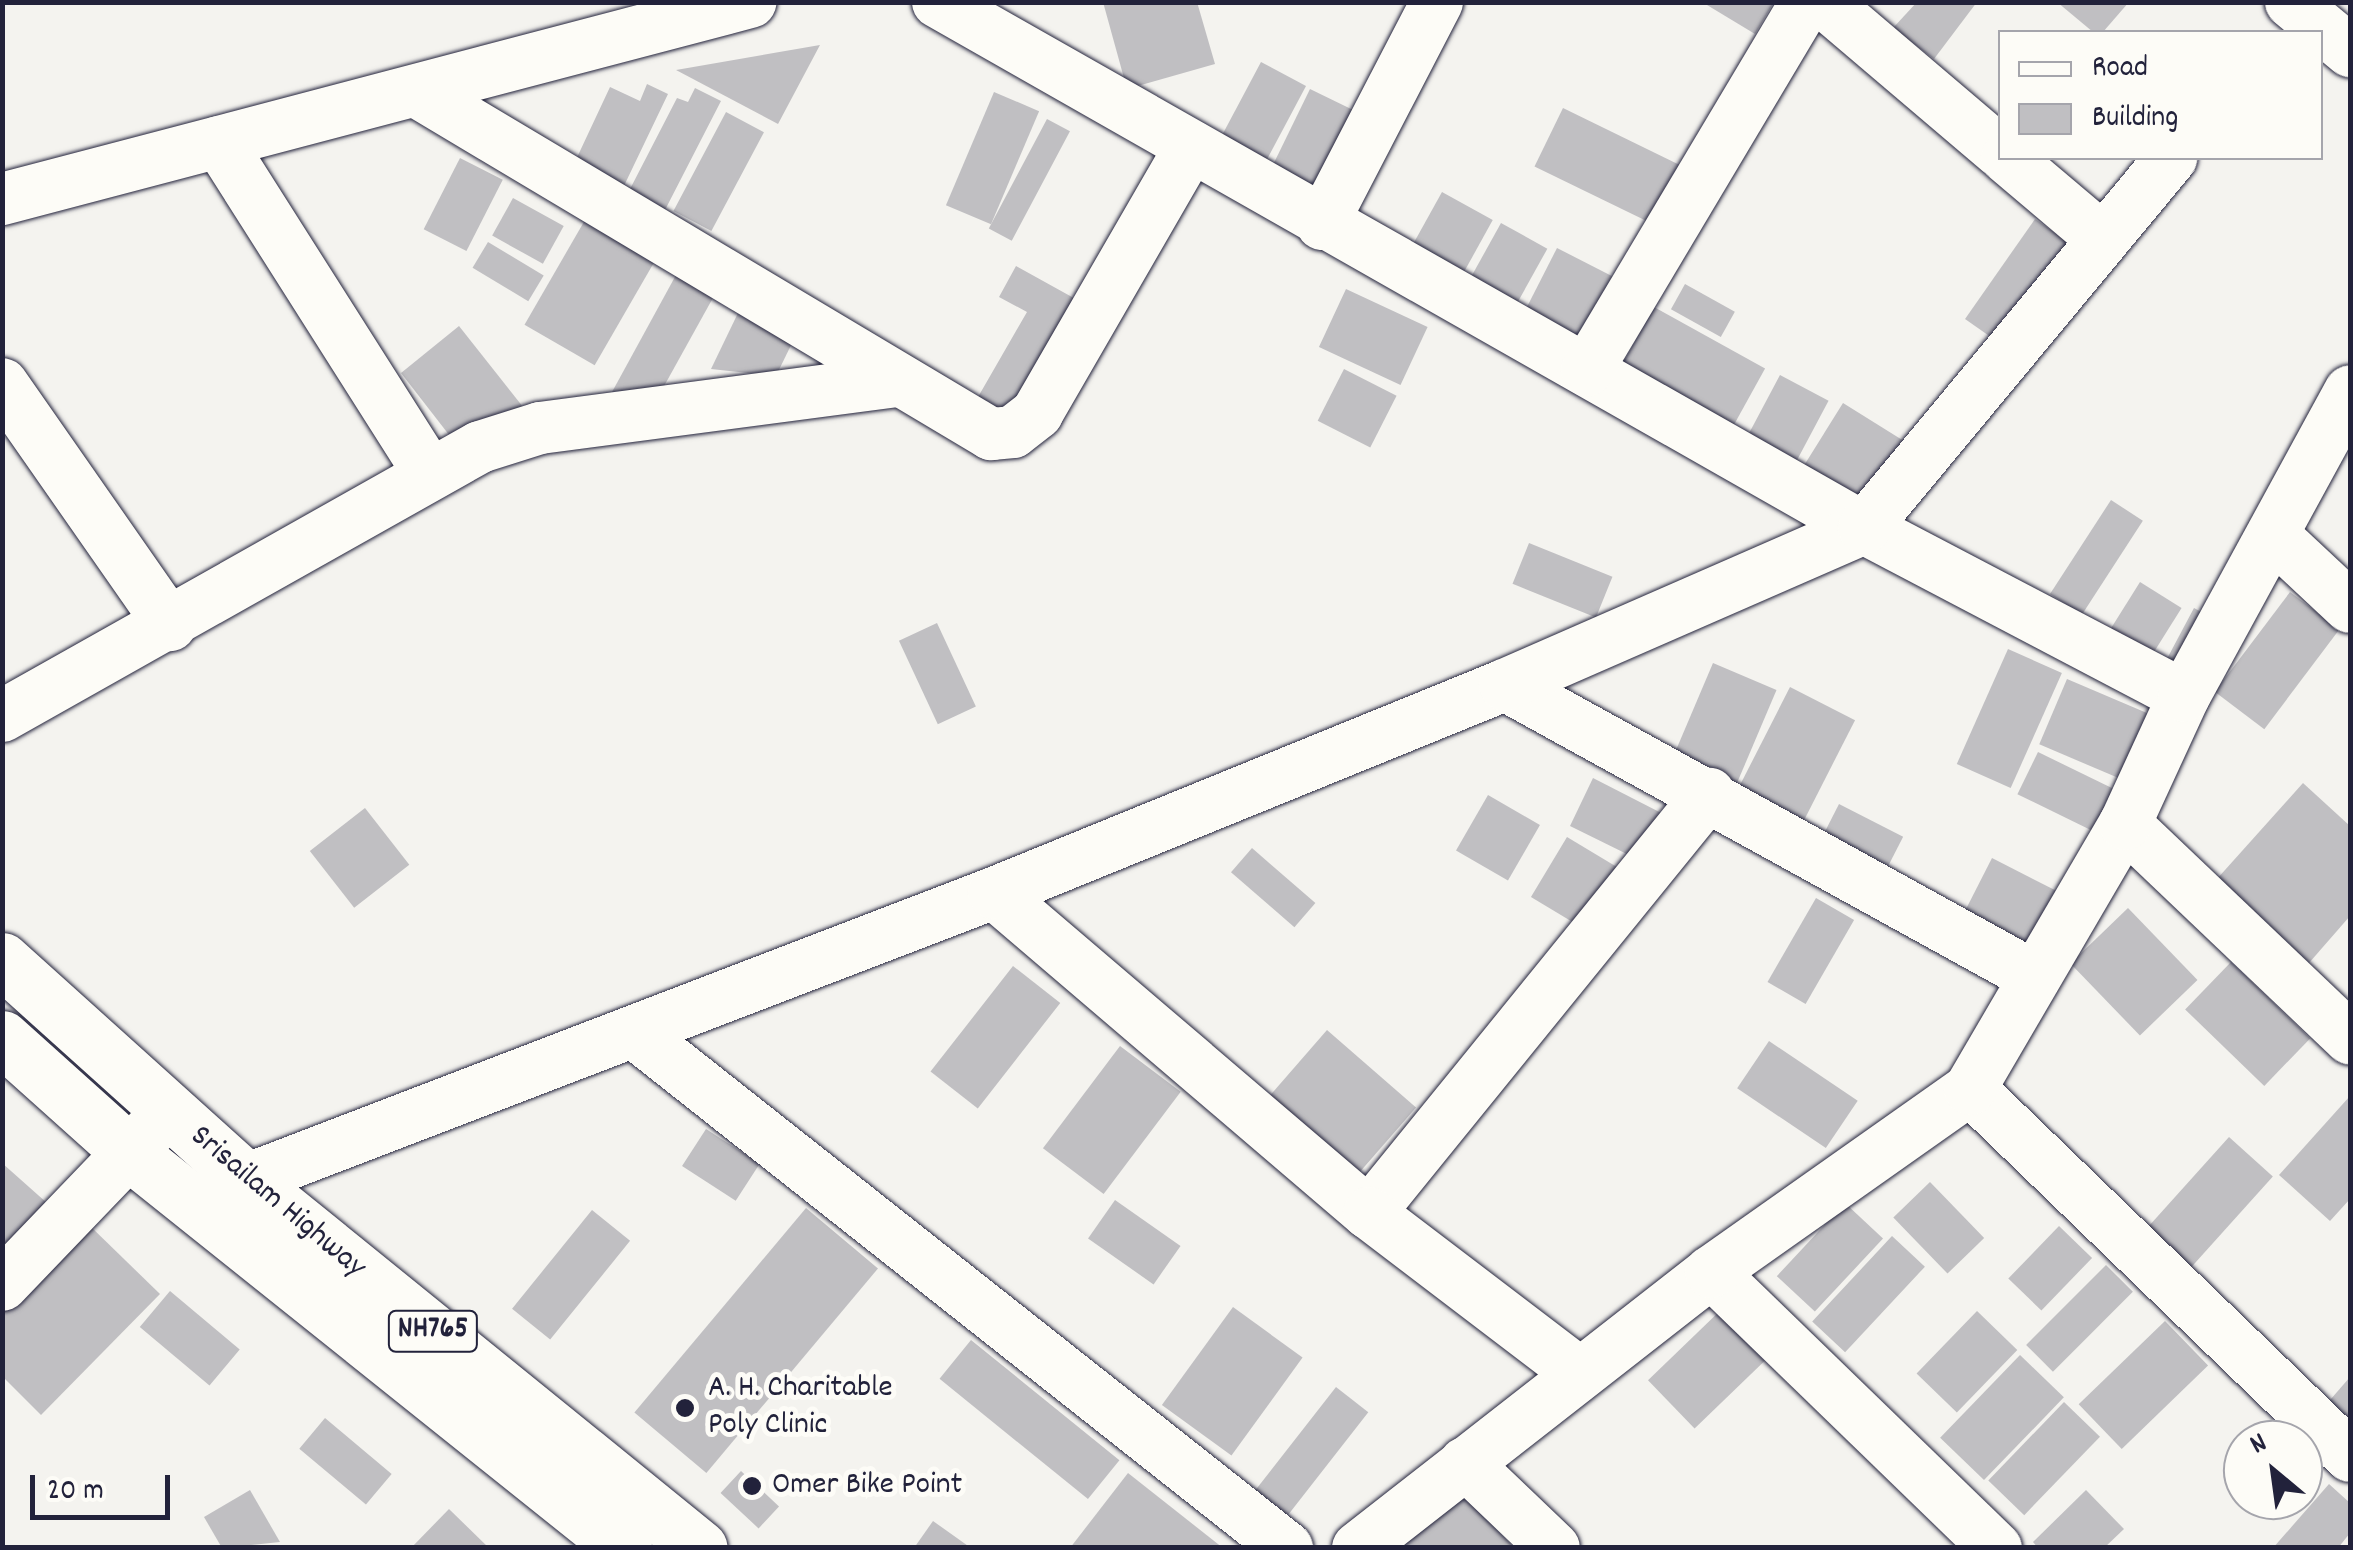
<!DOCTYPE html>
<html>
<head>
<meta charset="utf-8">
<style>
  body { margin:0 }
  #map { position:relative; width:2353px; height:1550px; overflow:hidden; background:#f4f3ef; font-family:Dekko,sans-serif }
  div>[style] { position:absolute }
  .building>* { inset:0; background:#c0bfc2; transform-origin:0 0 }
  .roads { filter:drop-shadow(0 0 2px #22223b) drop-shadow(0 0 2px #22223b) }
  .street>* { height:52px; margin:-26px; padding:0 26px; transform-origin:26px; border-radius:26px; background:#fdfcf7 }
  .highway>* { height:55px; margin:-27.5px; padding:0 27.5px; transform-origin:27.5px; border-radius:27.5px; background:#fdfcf7 }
  .dots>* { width:28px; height:28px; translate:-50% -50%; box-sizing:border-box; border:5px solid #fdfcf7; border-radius:50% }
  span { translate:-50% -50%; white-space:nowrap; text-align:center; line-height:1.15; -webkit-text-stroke:10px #fdfcf7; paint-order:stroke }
  .shield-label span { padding:2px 8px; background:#fdfcf7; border:2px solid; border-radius:8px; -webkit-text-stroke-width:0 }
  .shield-label { font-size:30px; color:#22223b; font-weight:700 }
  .street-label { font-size:32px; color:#22223b }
  .poi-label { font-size:32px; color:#22223b }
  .left { translate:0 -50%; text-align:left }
  .frame { position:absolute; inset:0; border:5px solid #22223b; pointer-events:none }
  .legend { position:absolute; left:1998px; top:30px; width:325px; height:130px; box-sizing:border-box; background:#fdfcf7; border:2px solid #a5a5ac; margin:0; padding:12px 18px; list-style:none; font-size:30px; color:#22223b }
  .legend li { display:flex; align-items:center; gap:20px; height:50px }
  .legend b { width:50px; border:2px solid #a5a5ac }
  .north { position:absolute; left:2223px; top:1420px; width:100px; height:100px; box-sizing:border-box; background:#fdfcf7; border:2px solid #a5a5ac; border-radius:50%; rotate:331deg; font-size:28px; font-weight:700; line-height:40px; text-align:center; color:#22223b }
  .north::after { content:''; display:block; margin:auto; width:35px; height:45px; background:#22223b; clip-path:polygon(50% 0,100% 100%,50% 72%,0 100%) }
  .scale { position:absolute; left:30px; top:1475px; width:140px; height:45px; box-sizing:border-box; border:5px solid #22223b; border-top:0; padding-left:12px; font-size:30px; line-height:35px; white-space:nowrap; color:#22223b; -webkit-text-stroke:8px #fdfcf7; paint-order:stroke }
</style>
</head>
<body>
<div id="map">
  <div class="building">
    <div style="clip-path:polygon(1103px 2px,1197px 2px,1215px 64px,1127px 89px)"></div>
    <div style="clip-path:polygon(1702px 2px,1774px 2px,1755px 34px)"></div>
    <div style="clip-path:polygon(1917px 2px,1977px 2px,1934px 59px,1893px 28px)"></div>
    <div style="clip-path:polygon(2057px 2px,2129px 2px,2103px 32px,2093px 32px)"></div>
    <div style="clip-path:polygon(820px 45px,778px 124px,676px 70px)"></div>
    <div style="left:1261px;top:62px;width:51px;height:96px;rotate:28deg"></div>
    <div style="clip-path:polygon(647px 84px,668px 94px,622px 190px,573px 166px,610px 87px,640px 101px)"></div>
    <div style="clip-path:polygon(695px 88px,721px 101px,665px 210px,629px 191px,677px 98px,688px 102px)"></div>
    <div style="left:1310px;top:89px;width:52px;height:96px;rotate:26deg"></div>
    <div style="left:994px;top:92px;width:49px;height:123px;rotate:23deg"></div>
    <div style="left:1563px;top:108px;width:131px;height:65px;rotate:26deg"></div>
    <div style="left:726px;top:112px;width:43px;height:112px;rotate:28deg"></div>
    <div style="left:1047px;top:119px;width:26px;height:124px;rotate:28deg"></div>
    <div style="left:460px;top:158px;width:48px;height:80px;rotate:27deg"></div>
    <div style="left:1442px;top:192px;width:58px;height:65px;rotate:29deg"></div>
    <div style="left:513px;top:198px;width:58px;height:43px;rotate:29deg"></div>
    <div style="left:2035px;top:219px;width:44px;height:122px;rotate:35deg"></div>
    <div style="left:585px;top:220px;width:81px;height:121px;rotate:30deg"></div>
    <div style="left:1501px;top:223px;width:53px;height:73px;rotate:29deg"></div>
    <div style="left:488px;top:242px;width:65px;height:30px;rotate:31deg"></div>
    <div style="left:1557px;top:248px;width:73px;height:75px;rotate:27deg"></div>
    <div style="clip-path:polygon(1016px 266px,1081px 302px,1016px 418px,978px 397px,1027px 312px,999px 297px)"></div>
    <div style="clip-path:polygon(676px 275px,714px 296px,663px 388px,612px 392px)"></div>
    <div style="left:1685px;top:284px;width:57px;height:29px;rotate:29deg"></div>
    <div style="left:1346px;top:289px;width:90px;height:64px;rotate:25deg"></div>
    <div style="left:1654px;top:307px;width:127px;height:73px;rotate:29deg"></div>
    <div style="clip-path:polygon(738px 313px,794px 339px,776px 376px,711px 369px)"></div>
    <div style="clip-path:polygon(459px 326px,527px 412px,453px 440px,401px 373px)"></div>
    <div style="left:1344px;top:369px;width:59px;height:58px;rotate:27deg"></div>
    <div style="left:1780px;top:375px;width:55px;height:73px;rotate:28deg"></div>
    <div style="left:1843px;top:403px;width:78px;height:73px;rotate:32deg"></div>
    <div style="left:2111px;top:500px;width:38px;height:112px;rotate:33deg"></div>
    <div style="left:1529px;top:543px;width:90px;height:44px;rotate:22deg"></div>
    <div style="left:2140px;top:582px;width:49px;height:65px;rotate:32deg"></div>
    <div style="left:2290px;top:592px;width:62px;height:125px;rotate:37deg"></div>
    <div style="left:2194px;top:608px;width:24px;height:71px;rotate:28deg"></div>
    <div style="left:937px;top:623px;width:92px;height:42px;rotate:65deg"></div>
    <div style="left:2008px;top:649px;width:59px;height:126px;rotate:24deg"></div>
    <div style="left:1713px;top:663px;width:69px;height:109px;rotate:23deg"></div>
    <div style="left:2067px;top:679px;width:97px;height:71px;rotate:23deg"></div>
    <div style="left:1790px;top:687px;width:73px;height:114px;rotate:27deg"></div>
    <div style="left:2038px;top:752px;width:85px;height:47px;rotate:26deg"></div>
    <div style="clip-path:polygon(1593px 778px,1673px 819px,1639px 860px,1570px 826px)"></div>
    <div style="clip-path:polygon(2303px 783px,2350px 826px,2350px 916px,2309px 963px,2216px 880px)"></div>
    <div style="left:1488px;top:795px;width:60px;height:64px;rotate:30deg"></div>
    <div style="left:1839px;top:804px;width:72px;height:42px;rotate:27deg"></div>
    <div style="left:365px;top:808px;width:72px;height:70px;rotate:52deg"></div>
    <div style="left:1567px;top:837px;width:66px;height:70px;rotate:31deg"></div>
    <div style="left:1252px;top:848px;width:84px;height:32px;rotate:41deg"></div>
    <div style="left:1992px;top:858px;width:81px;height:71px;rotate:27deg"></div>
    <div style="left:1816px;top:898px;width:44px;height:97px;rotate:30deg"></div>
    <div style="left:2128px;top:908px;width:100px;height:80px;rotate:46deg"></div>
    <div style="left:2231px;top:962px;width:110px;height:66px;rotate:44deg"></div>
    <div style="left:1013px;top:966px;width:60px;height:134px;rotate:38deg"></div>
    <div style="left:1327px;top:1030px;width:118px;height:90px;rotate:41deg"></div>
    <div style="left:1769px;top:1041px;width:107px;height:57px;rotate:34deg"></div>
    <div style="left:1120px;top:1046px;width:76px;height:128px;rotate:37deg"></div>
    <div style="clip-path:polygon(2350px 1096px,2350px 1199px,2330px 1221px,2279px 1175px)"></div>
    <div style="left:706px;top:1129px;width:64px;height:44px;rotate:33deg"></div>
    <div style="left:2229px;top:1137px;width:59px;height:124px;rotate:42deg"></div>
    <div style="clip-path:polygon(2px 1163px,47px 1203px,2px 1253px)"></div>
    <div style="left:1930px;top:1182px;width:78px;height:51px;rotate:46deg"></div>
    <div style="left:1115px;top:1200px;width:80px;height:47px;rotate:35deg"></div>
    <div style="left:1845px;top:1203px;width:52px;height:100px;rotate:43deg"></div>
    <div style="left:806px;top:1208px;width:94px;height:267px;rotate:40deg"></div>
    <div style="left:592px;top:1210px;width:49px;height:127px;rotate:39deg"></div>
    <div style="clip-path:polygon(88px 1224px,160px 1294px,41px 1415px,2px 1376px,2px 1312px)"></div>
    <div style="left:2059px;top:1226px;width:46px;height:73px;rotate:44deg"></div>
    <div style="left:1892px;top:1236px;width:45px;height:117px;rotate:43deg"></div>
    <div style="left:2106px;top:1265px;width:38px;height:113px;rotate:45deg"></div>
    <div style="left:170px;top:1291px;width:91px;height:47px;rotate:40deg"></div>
    <div style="left:1725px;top:1306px;width:67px;height:107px;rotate:46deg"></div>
    <div style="left:1233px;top:1307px;width:86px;height:121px;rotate:36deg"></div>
    <div style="left:1977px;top:1311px;width:56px;height:87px;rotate:44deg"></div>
    <div style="left:2165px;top:1321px;width:62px;height:120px;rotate:46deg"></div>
    <div style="left:971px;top:1340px;width:191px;height:50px;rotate:39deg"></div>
    <div style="left:2020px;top:1355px;width:61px;height:115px;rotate:44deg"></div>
    <div style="clip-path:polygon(2350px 1377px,2350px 1429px,2324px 1407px)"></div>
    <div style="left:1336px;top:1387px;width:41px;height:132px;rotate:38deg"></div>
    <div style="left:2064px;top:1402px;width:50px;height:109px;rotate:44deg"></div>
    <div style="left:325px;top:1418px;width:87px;height:40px;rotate:40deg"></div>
    <div style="left:741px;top:1471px;width:52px;height:30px;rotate:43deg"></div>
    <div style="clip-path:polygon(1128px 1473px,1223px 1548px,1070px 1548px)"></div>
    <div style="clip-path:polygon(1453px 1483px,1514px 1548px,1385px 1548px)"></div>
    <div style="clip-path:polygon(2329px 1484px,2350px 1503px,2350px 1533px,2338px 1548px,2273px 1548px)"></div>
    <div style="clip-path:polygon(250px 1490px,280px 1542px,222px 1548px,204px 1517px)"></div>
    <div style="clip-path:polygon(2086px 1490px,2124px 1529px,2104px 1548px,2038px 1548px,2033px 1542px)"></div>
    <div style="clip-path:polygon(449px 1509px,489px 1548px,411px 1548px)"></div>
    <div style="clip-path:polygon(933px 1521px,971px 1548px,914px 1548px)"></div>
  </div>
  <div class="roads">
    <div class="street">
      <div style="left:938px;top:2px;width:1065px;rotate:29.6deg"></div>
      <div style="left:1864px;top:528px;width:361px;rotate:27.7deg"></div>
      <div style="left:1824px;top:2px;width:231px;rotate:40.4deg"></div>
      <div style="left:2291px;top:2px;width:77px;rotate:39.7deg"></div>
      <div style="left:416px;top:91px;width:670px;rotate:30.82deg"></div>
      <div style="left:991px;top:434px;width:22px;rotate:-5deg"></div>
      <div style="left:1013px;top:432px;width:31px;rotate:-38deg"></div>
      <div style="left:1037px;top:413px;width:308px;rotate:-60deg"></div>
      <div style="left:219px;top:142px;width:390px;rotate:57.6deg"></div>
      <div style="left:2007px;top:158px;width:126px;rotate:40.2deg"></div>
      <div style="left:2px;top:199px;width:774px;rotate:-14.75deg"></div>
      <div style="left:1322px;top:224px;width:250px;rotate:-62.6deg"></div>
      <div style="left:1587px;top:370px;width:428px;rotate:-59.2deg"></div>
      <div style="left:2px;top:384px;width:294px;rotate:55.1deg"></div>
      <div style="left:2273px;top:535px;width:105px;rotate:43.1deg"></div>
      <div style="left:1505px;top:685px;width:605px;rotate:28.85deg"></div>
      <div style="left:2px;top:716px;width:548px;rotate:-29.37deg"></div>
      <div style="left:480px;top:447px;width:63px;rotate:-17.6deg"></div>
      <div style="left:540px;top:428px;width:362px;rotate:-7.5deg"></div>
      <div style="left:2125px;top:824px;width:311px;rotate:43.6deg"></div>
      <div style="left:994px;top:893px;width:493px;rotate:40.5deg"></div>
      <div style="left:1369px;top:1213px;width:540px;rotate:-50.94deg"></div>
      <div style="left:635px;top:1033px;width:831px;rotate:38.3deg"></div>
      <div style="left:1970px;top:1089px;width:528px;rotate:44deg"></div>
      <div style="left:246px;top:1180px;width:801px;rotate:-20.99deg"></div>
      <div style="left:994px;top:893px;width:552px;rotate:-22.15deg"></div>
      <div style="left:1505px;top:685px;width:392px;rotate:-23.6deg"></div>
      <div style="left:1864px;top:528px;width:481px;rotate:-50.3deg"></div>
      <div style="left:1369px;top:1213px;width:264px;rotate:37.3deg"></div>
      <div style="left:1711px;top:1272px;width:397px;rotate:44.1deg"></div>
      <div style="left:2px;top:1285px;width:228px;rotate:-46.2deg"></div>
      <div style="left:1465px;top:1463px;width:123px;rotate:43.7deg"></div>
      <div style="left:1358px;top:1548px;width:448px;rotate:-38deg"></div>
      <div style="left:1711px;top:1272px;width:317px;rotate:-35.2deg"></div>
      <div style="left:1970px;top:1089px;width:307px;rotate:-59.7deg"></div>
      <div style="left:2125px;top:824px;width:141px;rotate:-65.3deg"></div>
      <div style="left:2184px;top:696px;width:347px;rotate:-61.4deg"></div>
    </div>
    <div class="highway">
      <div style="left:2px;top:960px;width:329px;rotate:42deg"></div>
      <div style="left:246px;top:1180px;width:584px;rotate:39.03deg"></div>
      <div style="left:2px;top:1038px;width:172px;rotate:41.9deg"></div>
      <div style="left:130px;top:1153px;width:633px;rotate:38.65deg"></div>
    </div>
  </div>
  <div class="dots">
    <div style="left:685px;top:1408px;background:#22223b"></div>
    <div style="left:752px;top:1486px;background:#22223b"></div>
  </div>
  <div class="shield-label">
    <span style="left:433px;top:1331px">NH765</span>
  </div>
  <div class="street-label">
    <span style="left:277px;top:1203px;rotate:40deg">Srisailam Highway</span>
  </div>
  <div class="poi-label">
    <span class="left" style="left:708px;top:1408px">A. H. Charitable<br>Poly Clinic</span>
    <span class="left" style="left:772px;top:1486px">Omer Bike Point</span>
  </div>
  <div class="frame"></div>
  <ul class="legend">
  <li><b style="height:12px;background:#fdfcf7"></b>Road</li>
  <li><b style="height:28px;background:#c0bfc2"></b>Building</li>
  </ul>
  <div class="north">N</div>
  <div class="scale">20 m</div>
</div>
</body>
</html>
